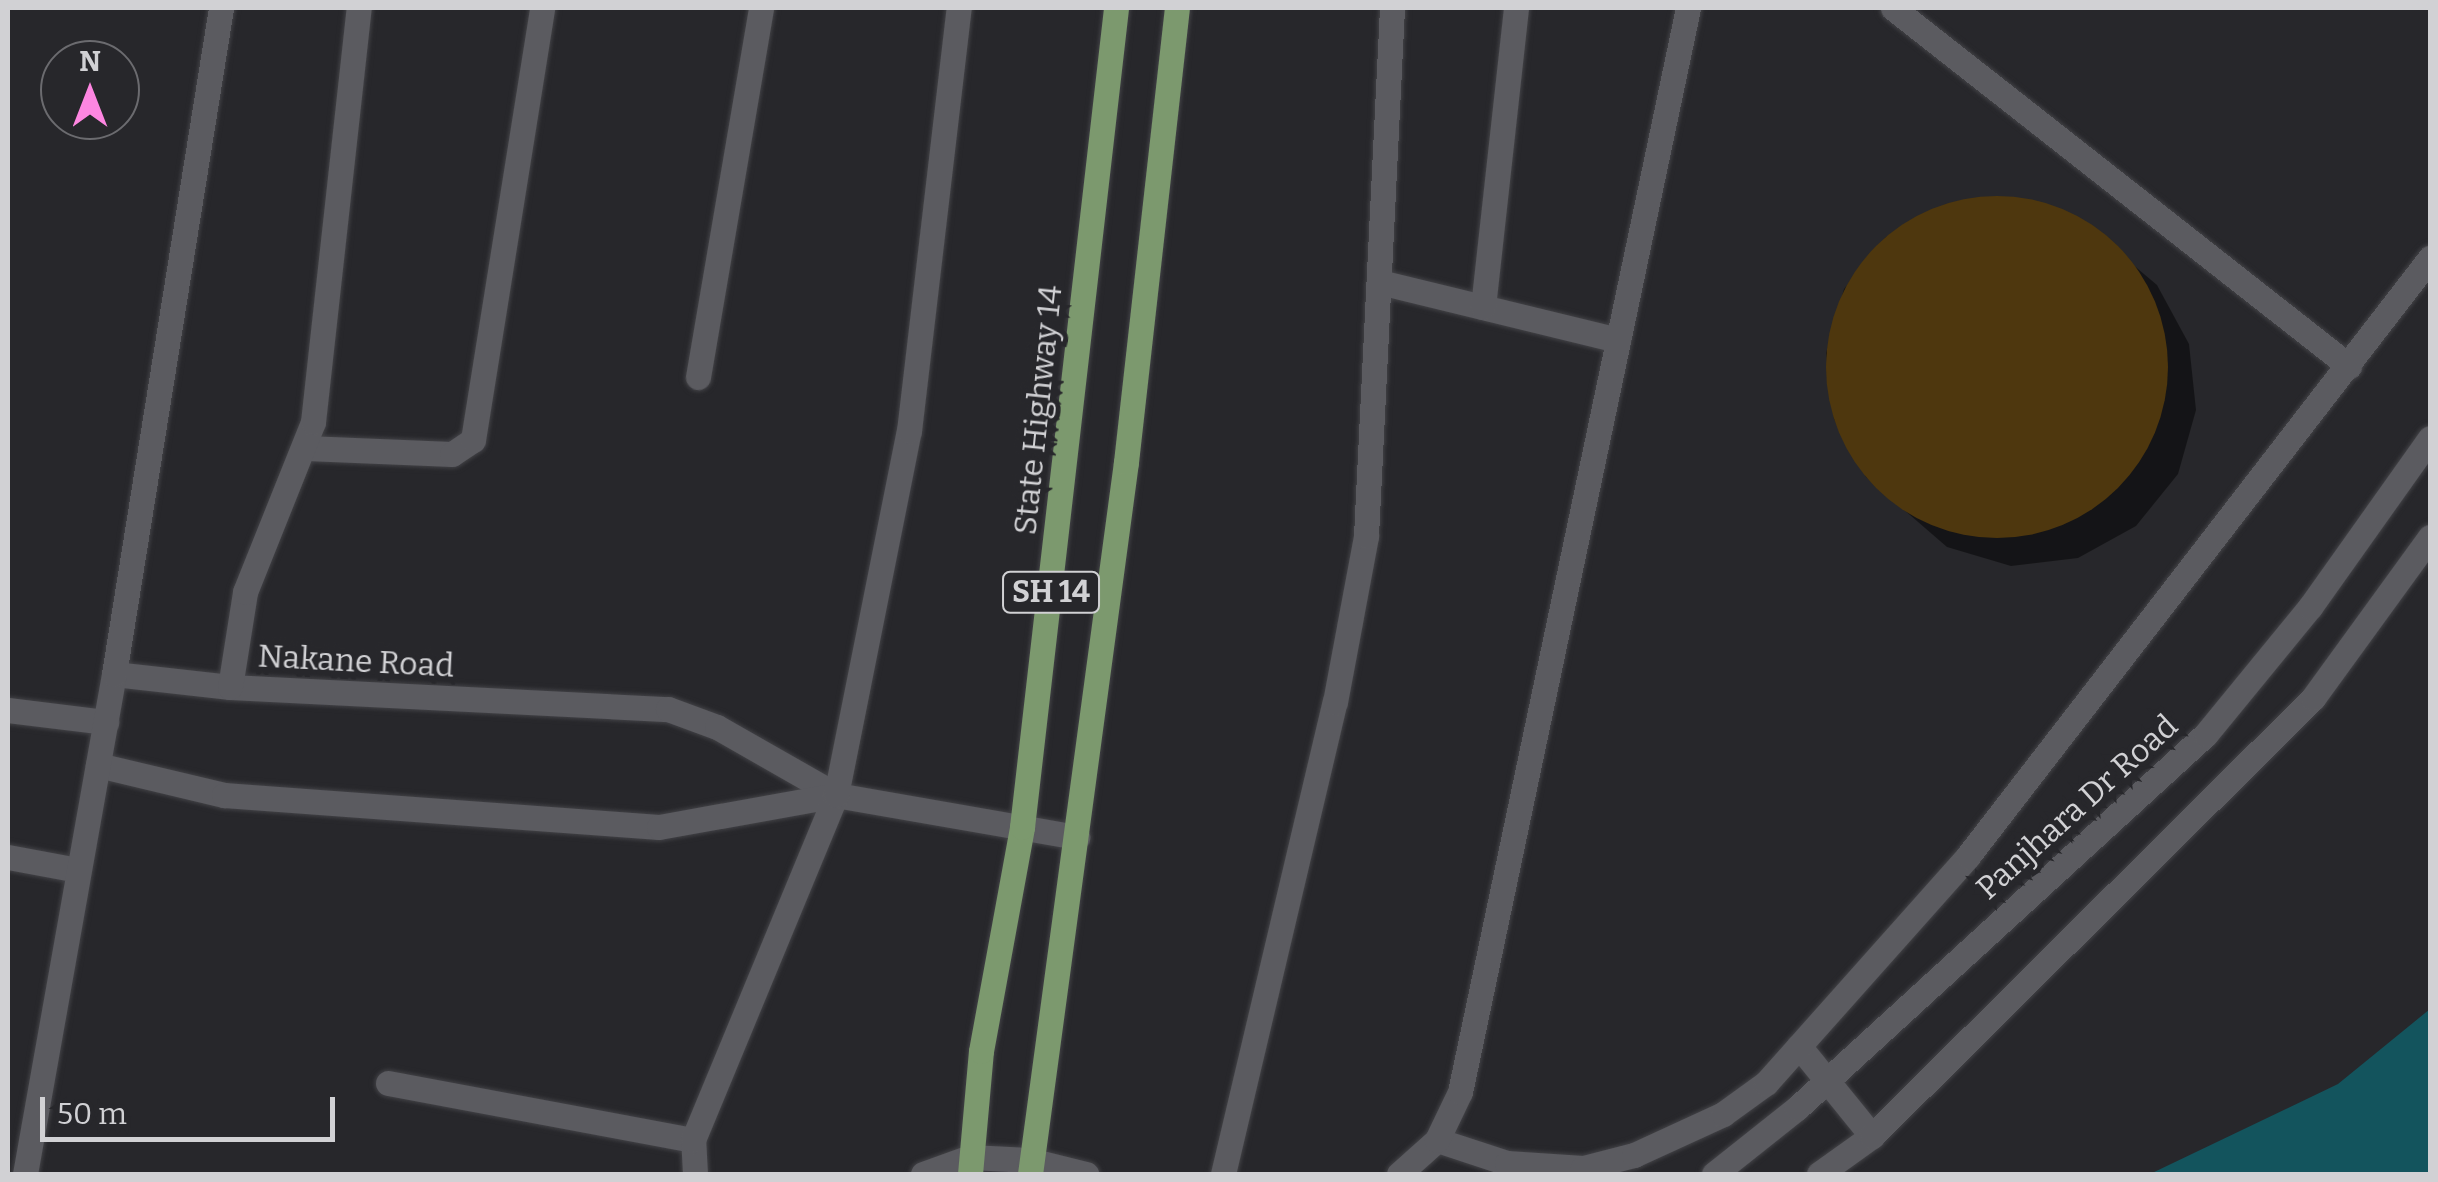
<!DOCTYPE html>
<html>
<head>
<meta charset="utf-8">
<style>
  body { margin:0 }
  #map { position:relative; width:2438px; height:1182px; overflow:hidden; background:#27272b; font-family:Bitter,serif }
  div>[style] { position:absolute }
  .water>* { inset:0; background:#13545d }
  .shadow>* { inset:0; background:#0007 }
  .building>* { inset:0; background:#4e370e }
  .round { border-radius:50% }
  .roads { filter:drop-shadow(0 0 2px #424246) drop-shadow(0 0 2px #424246) }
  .minor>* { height:25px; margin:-12.5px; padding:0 12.5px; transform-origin:12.5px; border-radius:12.5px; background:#5b5b60 }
  .major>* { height:25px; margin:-12.5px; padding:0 12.5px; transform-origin:12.5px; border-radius:12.5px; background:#7c996e }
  span { translate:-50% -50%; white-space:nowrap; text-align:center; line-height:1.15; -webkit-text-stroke:10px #27272b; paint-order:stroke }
  .shield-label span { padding:2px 8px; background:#27272b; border:2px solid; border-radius:8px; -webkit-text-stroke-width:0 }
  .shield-label { font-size:30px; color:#d1d1d4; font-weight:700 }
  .street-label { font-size:32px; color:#d1d1d4 }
  .frame { position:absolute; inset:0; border:10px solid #d1d1d4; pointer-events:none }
  .north { position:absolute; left:40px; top:40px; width:100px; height:100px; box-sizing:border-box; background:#27272b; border:2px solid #6b6b6f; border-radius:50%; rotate:0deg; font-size:28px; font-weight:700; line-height:40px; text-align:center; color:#d1d1d4 }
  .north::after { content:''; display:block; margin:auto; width:35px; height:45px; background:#fe86e1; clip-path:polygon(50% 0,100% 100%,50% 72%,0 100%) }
  .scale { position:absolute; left:40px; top:1097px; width:295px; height:45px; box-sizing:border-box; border:5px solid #d1d1d4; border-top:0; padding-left:12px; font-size:30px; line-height:35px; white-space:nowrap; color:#d1d1d4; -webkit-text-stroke:8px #27272b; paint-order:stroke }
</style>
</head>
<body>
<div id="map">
  <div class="water">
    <div style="clip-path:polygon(2430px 1009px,2430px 1174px,2150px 1174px,2338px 1084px)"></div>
  </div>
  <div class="shadow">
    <div style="clip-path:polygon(2011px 197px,2075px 216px,2157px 285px,2189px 344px,2196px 410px,2178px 474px,2136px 526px,2078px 558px,2011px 566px,1947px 547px,1866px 477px,1834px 419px,1826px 353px,1844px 289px,1886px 237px,1944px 205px)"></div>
  </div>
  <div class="building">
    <div class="round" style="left:1826px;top:196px;width:342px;height:342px"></div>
  </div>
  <div class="roads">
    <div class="minor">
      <div style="left:1893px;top:8px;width:580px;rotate:38.14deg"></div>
      <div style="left:1380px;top:282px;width:245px;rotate:13.7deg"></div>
      <div style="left:1483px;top:307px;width:301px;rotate:-83.7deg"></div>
      <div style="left:698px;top:377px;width:374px;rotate:-80.3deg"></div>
      <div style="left:306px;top:448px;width:146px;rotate:2.4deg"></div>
      <div style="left:452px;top:454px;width:25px;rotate:-34deg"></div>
      <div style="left:473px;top:440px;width:437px;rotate:-80.9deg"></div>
      <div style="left:114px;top:674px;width:117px;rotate:6.4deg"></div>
      <div style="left:230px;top:687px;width:439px;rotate:2.9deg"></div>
      <div style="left:668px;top:709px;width:52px;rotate:20.2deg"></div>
      <div style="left:717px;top:727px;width:137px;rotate:29.7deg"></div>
      <div style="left:836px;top:795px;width:245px;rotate:9.9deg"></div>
      <div style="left:230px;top:687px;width:96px;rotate:-81deg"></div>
      <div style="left:245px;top:592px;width:183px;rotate:-68.2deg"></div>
      <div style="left:313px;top:422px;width:417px;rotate:-83.7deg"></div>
      <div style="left:8px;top:710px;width:99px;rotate:7deg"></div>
      <div style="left:98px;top:765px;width:130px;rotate:13.4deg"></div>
      <div style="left:224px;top:795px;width:436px;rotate:4.2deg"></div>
      <div style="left:659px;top:827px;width:180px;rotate:-10.2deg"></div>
      <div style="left:8px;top:857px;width:71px;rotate:10.5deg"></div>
      <div style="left:1799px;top:1046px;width:116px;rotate:51deg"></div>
      <div style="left:388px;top:1083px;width:310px;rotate:10.6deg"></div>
      <div style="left:1437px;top:1140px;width:74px;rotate:18.2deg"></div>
      <div style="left:1507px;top:1163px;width:76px;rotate:3.8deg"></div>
      <div style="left:1583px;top:1168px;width:53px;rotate:-14.3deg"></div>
      <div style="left:1634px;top:1155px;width:98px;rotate:-24.7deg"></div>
      <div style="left:1723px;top:1114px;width:53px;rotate:-35.8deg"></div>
      <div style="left:1766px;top:1083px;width:304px;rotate:-48.3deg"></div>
      <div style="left:1968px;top:856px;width:756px;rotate:-52.31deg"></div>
      <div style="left:25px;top:1174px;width:508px;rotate:-79.91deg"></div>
      <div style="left:114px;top:674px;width:675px;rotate:-80.87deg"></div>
      <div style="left:695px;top:1174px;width:34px;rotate:-93deg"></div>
      <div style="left:693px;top:1140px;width:373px;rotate:-67.5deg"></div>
      <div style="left:836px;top:795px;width:371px;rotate:-78.7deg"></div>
      <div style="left:909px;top:431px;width:426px;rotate:-83.3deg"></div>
      <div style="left:923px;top:1174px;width:50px;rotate:-19.9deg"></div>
      <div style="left:970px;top:1157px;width:59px;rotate:2.9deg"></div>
      <div style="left:1029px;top:1160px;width:59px;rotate:13.8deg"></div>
      <div style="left:1223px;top:1174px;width:485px;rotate:-76.7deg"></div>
      <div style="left:1335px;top:702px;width:169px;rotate:-79.4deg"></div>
      <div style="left:1366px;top:536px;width:529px;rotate:-87.18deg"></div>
      <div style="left:1399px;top:1174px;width:51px;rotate:-41.8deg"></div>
      <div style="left:1437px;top:1140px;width:53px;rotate:-64.4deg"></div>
      <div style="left:1460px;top:1092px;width:1108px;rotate:-78.12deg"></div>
      <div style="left:1714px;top:1174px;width:106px;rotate:-38.5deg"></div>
      <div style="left:1797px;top:1108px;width:554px;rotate:-42.44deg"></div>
      <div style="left:2206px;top:734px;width:164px;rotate:-50.7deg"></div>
      <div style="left:2310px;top:607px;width:207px;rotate:-54.6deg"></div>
      <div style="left:1819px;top:1174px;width:65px;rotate:-35.6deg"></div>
      <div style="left:1872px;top:1136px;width:622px;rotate:-44.8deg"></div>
      <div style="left:2313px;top:698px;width:199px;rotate:-54deg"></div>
    </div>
    <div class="major">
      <div style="left:970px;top:1174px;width:123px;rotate:-84.9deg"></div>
      <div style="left:981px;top:1051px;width:228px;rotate:-79.6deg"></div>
      <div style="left:1022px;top:827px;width:824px;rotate:-83.45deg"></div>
      <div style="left:1030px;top:1174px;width:718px;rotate:-82.32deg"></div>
      <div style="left:1126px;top:462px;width:457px;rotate:-83.6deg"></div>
    </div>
  </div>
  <div class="shield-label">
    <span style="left:1051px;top:592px">SH 14</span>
  </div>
  <div class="street-label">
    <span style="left:1038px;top:410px;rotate:-84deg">State Highway 14</span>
    <span style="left:356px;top:661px;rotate:3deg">Nakane Road</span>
    <span style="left:2077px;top:807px;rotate:-42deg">Panjhara Dr Road</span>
  </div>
  <div class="frame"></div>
  <div class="north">N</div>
  <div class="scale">50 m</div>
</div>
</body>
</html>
